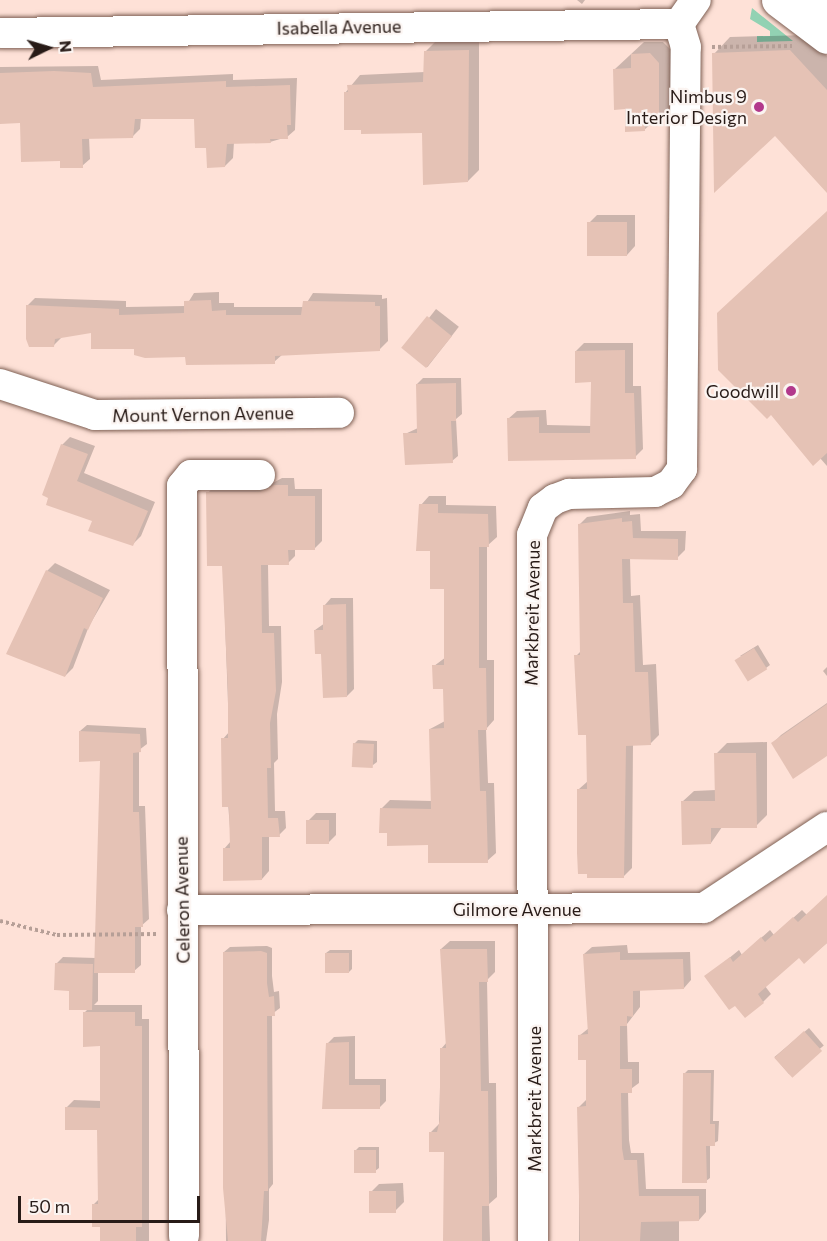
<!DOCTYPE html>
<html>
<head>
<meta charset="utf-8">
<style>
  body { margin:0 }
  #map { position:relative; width:827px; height:1241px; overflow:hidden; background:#fee1d7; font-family:Commissioner,sans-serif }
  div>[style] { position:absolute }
  .green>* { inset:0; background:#92d2b3 }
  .shadow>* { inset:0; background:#0003; transform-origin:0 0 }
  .building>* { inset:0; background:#e5c2b5; transform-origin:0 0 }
  .path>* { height:4px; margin-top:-2px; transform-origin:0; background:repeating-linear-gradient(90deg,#b69f97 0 3px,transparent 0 6px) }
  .roads { filter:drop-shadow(0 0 2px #7e6054) drop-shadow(0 0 2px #7e6054) }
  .minor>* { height:30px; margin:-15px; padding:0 15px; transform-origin:15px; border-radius:15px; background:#fff }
  .major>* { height:33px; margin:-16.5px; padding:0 16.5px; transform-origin:16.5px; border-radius:16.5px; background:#fff }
  .dots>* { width:16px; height:16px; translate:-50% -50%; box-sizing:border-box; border:3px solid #fbf4f1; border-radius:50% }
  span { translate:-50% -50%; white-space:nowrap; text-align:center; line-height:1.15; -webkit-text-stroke:4.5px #fbf4f1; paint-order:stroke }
  .street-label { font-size:18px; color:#281b17 }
  .poi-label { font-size:18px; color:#281b17 }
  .right { translate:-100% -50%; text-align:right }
  .north { position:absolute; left:18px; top:18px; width:60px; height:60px; -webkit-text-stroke:4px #fbf4f1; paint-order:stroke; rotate:85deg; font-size:16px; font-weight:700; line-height:24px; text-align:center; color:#281b17 }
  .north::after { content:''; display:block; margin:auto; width:21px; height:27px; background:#281b17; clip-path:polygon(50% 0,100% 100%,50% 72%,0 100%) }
  .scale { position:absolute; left:18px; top:1196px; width:182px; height:27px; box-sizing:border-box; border:3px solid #281b17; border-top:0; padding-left:8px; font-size:18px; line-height:21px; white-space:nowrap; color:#281b17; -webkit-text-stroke:4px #fbf4f1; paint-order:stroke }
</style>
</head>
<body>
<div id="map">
  <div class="green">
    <div style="clip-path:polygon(752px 8px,793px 41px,757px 42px,757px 36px,770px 36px,770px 31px,750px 19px)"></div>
  </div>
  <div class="shadow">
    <div style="clip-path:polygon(577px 0,585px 0,582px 4px)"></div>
    <div style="clip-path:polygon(807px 35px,827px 56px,827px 191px,714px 54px,730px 37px)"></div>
    <div style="clip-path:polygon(437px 40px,479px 40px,479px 170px,468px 181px,424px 132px,345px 93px,360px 75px,425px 72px,426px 51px)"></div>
    <div style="clip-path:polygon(644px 42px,663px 42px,671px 50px,671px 107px,644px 130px,626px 108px,615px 69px)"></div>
    <div style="clip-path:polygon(98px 66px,101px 80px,233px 74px,233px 80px,297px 78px,295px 130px,287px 137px,270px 142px,234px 142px,233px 158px,225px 166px,208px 146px,196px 118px,141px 118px,140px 129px,132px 137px,89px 137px,90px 159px,82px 166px,61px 159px,22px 122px,0 123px,0 67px)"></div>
    <div style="clip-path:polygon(597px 215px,635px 215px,635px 246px,627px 255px,589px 223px)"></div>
    <div style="clip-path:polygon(827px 223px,827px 466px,820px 458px)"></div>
    <div style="clip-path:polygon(219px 292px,219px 303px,234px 303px,234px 307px,304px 307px,313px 293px,382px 295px,382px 299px,387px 298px,388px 341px,380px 349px,283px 354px,274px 362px,135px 347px,92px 332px,62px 337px,54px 345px,27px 306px,35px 298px,126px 301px,126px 307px,186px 306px,194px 293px)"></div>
    <div style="left:436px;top:309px;width:29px;height:51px;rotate:38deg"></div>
    <div style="clip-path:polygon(584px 343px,633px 343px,633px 386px,641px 386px,643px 449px,635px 457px,510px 459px,508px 419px,517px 411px,546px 410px,547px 425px,592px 426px,592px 381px,576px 351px)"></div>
    <div style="clip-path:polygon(423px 378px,461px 378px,462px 414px,456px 419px,458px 456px,452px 461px,405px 434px,418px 428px,417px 384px)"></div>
    <div style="clip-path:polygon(70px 437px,95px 446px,84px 473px,155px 502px,141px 536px,133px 544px,94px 520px,48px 504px,62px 445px)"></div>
    <div style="clip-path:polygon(282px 478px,294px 478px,295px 489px,322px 489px,322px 541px,315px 548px,295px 549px,295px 556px,288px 563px,268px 564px,269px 626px,281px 626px,282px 682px,277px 714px,278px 759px,274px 763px,275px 811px,285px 811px,286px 828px,279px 835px,269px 835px,269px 871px,262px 879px,224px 849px,231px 841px,223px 739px,229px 732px,223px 564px,208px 493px,215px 485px,269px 485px)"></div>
    <div style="clip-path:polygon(429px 496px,446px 496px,446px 505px,496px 506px,497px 537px,487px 546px,487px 660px,494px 660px,494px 720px,486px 729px,488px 783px,494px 783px,496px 853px,487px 861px,388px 831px,381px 809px,390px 800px,432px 801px,430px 729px,445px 721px,445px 687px,434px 666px,446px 657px,445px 587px,421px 505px)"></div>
    <div style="clip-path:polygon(630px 511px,630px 515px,640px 514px,641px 531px,686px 531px,685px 550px,677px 558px,630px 558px,631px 596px,640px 595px,643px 665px,656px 664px,659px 735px,651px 743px,633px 744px,632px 868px,624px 876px,579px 789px,588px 781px,588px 733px,576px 656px,581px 651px,579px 525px,587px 517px)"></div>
    <div style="clip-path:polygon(55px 563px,110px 590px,89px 626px,73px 668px,65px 676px,47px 571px)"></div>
    <div style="clip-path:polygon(331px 598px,353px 598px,354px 689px,347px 696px,323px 652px,315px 630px,325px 623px,324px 606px)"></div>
    <div style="clip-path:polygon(758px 645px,770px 665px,766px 668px,740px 656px)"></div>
    <div style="clip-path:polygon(827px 667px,827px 676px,823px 671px)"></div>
    <div style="clip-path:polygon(827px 703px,827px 754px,773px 743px,781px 735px)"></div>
    <div style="clip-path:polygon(87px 725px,146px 728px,147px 744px,139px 750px,139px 806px,145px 806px,149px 919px,141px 926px,141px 965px,134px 971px,98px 972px,98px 1001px,94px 1005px,142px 1005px,142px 1019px,149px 1019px,149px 1241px,101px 1241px,101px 1225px,93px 1205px,99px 1199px,99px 1129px,66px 1108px,74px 1100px,102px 1101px,102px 1045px,84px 1013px,89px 1008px,70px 989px,56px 964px,63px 957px,96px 958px,102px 760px,80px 731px)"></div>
    <div style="clip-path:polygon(358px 740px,377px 741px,377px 762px,373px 765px,354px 744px)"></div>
    <div style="clip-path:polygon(767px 742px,767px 815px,756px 826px,722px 827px,711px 843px,682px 802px,694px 791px,716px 790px,716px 754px,727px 743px)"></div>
    <div style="clip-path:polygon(316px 813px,336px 813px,336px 835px,328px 843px,308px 821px)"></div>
    <div style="clip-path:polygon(827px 896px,827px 943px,804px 962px,799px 956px,765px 986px,771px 994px,763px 1002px,706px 977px,739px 950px,742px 955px,770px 930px,774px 935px,802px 910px,807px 915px)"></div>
    <div style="clip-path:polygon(450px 941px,495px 941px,495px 972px,487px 980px,489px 1083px,496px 1083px,497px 1180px,497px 1197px,489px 1204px,490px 1241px,447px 1241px,445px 1150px,430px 1133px,439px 1124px,441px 1049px,447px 1042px,441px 949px)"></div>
    <div style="clip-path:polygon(627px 945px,628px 953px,690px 952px,691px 980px,684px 988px,640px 989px,640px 1007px,627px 1024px,628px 1062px,639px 1062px,639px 1083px,628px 1091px,629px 1140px,631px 1153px,644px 1153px,646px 1189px,706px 1189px,706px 1212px,699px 1220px,679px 1220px,679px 1241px,579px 1241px,579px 1107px,587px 1099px,587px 1058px,579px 1036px,589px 1028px,584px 954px,592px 947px)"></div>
    <div style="clip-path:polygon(267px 946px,272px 948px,272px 976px,274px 992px,279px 991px,280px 1008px,272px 1014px,273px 1184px,269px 1189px,269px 1220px,266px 1241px,226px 1241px,224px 952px,230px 947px)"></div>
    <div style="clip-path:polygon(330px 950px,352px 950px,352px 969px,349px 972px,326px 953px)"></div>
    <div style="left:809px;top:1028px;width:23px;height:45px;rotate:50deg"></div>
    <div style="clip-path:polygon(355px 1036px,355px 1079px,386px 1079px,386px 1101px,379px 1108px,323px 1107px,328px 1043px,334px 1037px)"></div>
    <div style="clip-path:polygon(688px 1070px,714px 1070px,713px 1121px,719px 1121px,718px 1141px,710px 1145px,710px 1178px,706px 1181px,685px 1073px)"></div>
    <div style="clip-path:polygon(359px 1147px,379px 1147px,379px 1168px,375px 1171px,355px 1151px)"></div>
    <div style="clip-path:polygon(403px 1183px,404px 1202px,396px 1210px,371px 1192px,379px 1184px)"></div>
  </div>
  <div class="building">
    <div style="clip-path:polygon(469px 50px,468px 182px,423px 185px,422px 133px,361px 134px,361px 130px,344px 130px,344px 92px,348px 92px,347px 85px,423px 82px,424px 51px)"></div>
    <div style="clip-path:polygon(790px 50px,827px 90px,827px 193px,775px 136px,714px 193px,712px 53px)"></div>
    <div style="clip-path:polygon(650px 53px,659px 63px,659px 121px,645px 121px,645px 131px,625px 132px,625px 109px,614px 110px,613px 69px,631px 68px,631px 54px)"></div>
    <div style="clip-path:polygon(54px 71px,91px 73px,93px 87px,226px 81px,226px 87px,290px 85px,291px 125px,287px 125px,288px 139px,270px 139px,271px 143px,227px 144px,225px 167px,207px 168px,206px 148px,195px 148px,194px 119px,135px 119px,133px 138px,82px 139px,83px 168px,60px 168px,60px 161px,21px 162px,20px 123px,0 124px,0 73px)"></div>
    <div style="clip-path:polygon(827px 211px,827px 453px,813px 466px,771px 415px,767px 419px,718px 370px,717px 313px)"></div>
    <div style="left:587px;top:222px;width:40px;height:34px"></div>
    <div style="clip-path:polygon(211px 300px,212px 311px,226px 310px,226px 315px,301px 315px,303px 301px,375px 302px,375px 306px,380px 306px,380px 351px,275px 356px,275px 364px,186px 365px,185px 357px,145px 358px,134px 355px,134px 349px,91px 349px,91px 333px,55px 339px,54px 347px,29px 347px,26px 339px,26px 305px,119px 309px,119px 315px,184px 313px,184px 301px)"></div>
    <div style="left:427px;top:316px;width:32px;height:41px;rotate:39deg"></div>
    <div style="clip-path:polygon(625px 350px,625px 393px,634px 393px,636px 459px,508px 461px,507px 418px,539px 417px,539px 433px,590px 433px,591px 382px,575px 383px,575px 351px)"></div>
    <div style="clip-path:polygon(456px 383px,456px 421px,451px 421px,453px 463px,405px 465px,403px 433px,417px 433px,416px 384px)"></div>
    <div style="clip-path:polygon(61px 444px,88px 454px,77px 481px,148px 511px,133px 546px,88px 531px,92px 521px,46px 505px,48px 498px,42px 495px)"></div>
    <div style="clip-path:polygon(274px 485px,288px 485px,288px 496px,315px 496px,315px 550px,288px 550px,289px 565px,261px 565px,262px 633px,274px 633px,276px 691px,270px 723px,271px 768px,267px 768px,268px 818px,278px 818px,280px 837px,262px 837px,262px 880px,223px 881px,223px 848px,230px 848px,229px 807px,222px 807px,221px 738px,228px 738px,228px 691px,222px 566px,207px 566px,206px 492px,260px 492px)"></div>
    <div style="clip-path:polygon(419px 504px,438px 504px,438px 513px,488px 514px,489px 547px,479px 547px,479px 668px,486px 668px,487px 730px,478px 730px,480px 791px,486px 791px,488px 863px,428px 863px,428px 845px,387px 846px,387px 833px,379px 833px,380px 808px,431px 809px,429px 729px,444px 728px,443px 689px,433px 689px,432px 665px,444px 665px,444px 589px,430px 589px,430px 551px,416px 551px)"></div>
    <div style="clip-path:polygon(622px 518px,622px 522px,632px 521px,633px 538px,678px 539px,678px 560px,622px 559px,623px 603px,633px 603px,635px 672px,648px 672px,651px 745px,626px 746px,624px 878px,587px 878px,587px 874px,578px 874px,577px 853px,577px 789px,587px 789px,586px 735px,578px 735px,574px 655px,580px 655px,578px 524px)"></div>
    <div style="clip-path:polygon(46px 570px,103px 598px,88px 630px,84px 628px,65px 677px,6px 654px)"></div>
    <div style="clip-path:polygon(346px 604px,347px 697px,323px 698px,321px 654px,315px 654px,314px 630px,323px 630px,323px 605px)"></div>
    <div style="left:754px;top:648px;width:25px;height:23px;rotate:58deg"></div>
    <div style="clip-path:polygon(827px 704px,827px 756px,793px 779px,771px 743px)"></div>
    <div style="clip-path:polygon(79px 731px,140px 734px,141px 752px,133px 753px,133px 812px,139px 812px,143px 927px,135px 927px,135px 973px,94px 973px,100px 761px,79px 762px)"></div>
    <div style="left:353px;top:743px;width:21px;height:24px;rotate:3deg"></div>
    <div style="clip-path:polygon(714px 753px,756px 753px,757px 828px,711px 828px,711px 844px,682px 845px,681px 801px,715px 801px)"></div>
    <div style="left:306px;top:820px;width:23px;height:24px"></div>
    <div style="clip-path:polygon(827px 895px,827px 943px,804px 964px,799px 958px,758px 994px,764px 1003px,745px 1018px,735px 1006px,729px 1010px,704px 976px,730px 957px,733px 962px,761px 937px,765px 942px,793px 917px,798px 922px)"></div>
    <div style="clip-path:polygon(440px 949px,487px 949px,488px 982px,479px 982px,481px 1091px,488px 1091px,489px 1189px,489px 1206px,482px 1206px,482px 1241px,443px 1241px,444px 1152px,429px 1152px,429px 1132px,437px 1132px,440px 1119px,440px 1048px,446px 1048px)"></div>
    <div style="clip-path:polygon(261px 951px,267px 953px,267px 983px,269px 997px,274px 996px,275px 1016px,267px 1016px,268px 1191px,264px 1191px,261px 1241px,228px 1241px,223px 1188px,223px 952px)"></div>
    <div style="clip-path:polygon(620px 952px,620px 960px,683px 959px,684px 989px,633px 991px,633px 1017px,627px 1016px,627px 1026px,620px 1026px,620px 1069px,632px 1069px,632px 1093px,621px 1093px,622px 1148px,624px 1160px,637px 1160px,639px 1196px,699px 1196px,699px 1221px,641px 1222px,640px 1241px,580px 1241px,577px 1107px,586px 1106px,586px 1060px,578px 1060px,578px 1035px,588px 1034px,583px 954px)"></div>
    <div style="left:325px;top:953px;width:24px;height:20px"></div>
    <div style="clip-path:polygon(55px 963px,93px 964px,92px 1010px,69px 1010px,69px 991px,54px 990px)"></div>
    <div style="clip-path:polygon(83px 1012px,135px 1012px,135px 1026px,142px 1026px,142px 1227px,136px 1227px,136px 1241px,100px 1241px,100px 1227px,92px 1227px,92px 1204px,98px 1204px,97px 1130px,65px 1130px,65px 1107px,100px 1108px,100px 1046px,83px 1047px)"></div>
    <div style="left:804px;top:1031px;width:27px;height:40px;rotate:48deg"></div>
    <div style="clip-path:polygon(349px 1042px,349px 1085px,380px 1085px,380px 1109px,322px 1109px,326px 1043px)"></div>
    <div style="clip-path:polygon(683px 1073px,711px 1073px,710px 1124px,715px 1124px,715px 1146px,706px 1146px,707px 1183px,682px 1183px)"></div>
    <div style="left:354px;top:1150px;width:22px;height:23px"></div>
    <div style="left:369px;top:1191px;width:27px;height:22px"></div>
  </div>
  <div class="path">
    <div style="left:712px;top:47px;width:80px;rotate:-0.7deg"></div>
    <div style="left:0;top:921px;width:59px;rotate:13.8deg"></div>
    <div style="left:57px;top:935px;width:100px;rotate:-0.6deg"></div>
  </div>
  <div class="roads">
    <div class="minor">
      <div style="left:679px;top:24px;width:29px;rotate:-55deg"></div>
      <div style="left:0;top:33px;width:679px;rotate:-0.76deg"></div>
      <div style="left:0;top:384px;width:100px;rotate:18.1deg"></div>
      <div style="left:95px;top:415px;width:244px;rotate:-0.5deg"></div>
      <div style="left:182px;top:910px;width:522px;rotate:-0.22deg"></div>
      <div style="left:704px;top:908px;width:147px;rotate:-33.4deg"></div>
      <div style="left:184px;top:1236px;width:750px;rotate:-90.15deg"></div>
      <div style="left:182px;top:486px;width:14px;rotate:-51deg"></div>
      <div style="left:191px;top:475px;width:69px"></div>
      <div style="left:533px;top:1241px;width:706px;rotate:-90.08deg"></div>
      <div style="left:532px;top:535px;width:29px;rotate:-68deg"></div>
      <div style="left:543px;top:508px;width:15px;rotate:-37deg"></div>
      <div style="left:555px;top:499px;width:15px;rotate:-20deg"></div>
      <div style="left:569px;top:494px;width:86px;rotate:-1.3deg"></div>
      <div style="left:655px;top:492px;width:18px;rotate:-27deg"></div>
      <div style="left:671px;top:484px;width:19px;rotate:-54deg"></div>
      <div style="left:682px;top:469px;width:422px;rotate:-89.5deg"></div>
      <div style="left:686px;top:47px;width:24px;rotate:-107deg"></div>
    </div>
    <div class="major">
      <div style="left:778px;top:0;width:61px;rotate:37.1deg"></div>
      <div style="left:818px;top:0;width:9px;rotate:18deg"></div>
    </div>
  </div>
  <div class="dots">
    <div style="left:759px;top:107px;background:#b2398c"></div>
    <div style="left:791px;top:391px;background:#b2398c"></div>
  </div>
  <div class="street-label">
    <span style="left:339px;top:27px;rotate:-1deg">Isabella Avenue</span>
    <span style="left:203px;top:414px;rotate:-1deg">Mount Vernon Avenue</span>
    <span style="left:532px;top:613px;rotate:-89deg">Markbreit Avenue</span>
    <span style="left:182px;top:900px;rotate:-91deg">Celeron Avenue</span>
    <span style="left:517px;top:909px">Gilmore Avenue</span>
    <span style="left:534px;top:1099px;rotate:-90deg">Markbreit Avenue</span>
  </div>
  <div class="poi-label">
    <span class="right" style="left:747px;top:107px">Nimbus 9<br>Interior Design</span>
    <span class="right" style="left:779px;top:391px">Goodwill</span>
  </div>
  <div class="north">N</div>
  <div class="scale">50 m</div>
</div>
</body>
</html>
